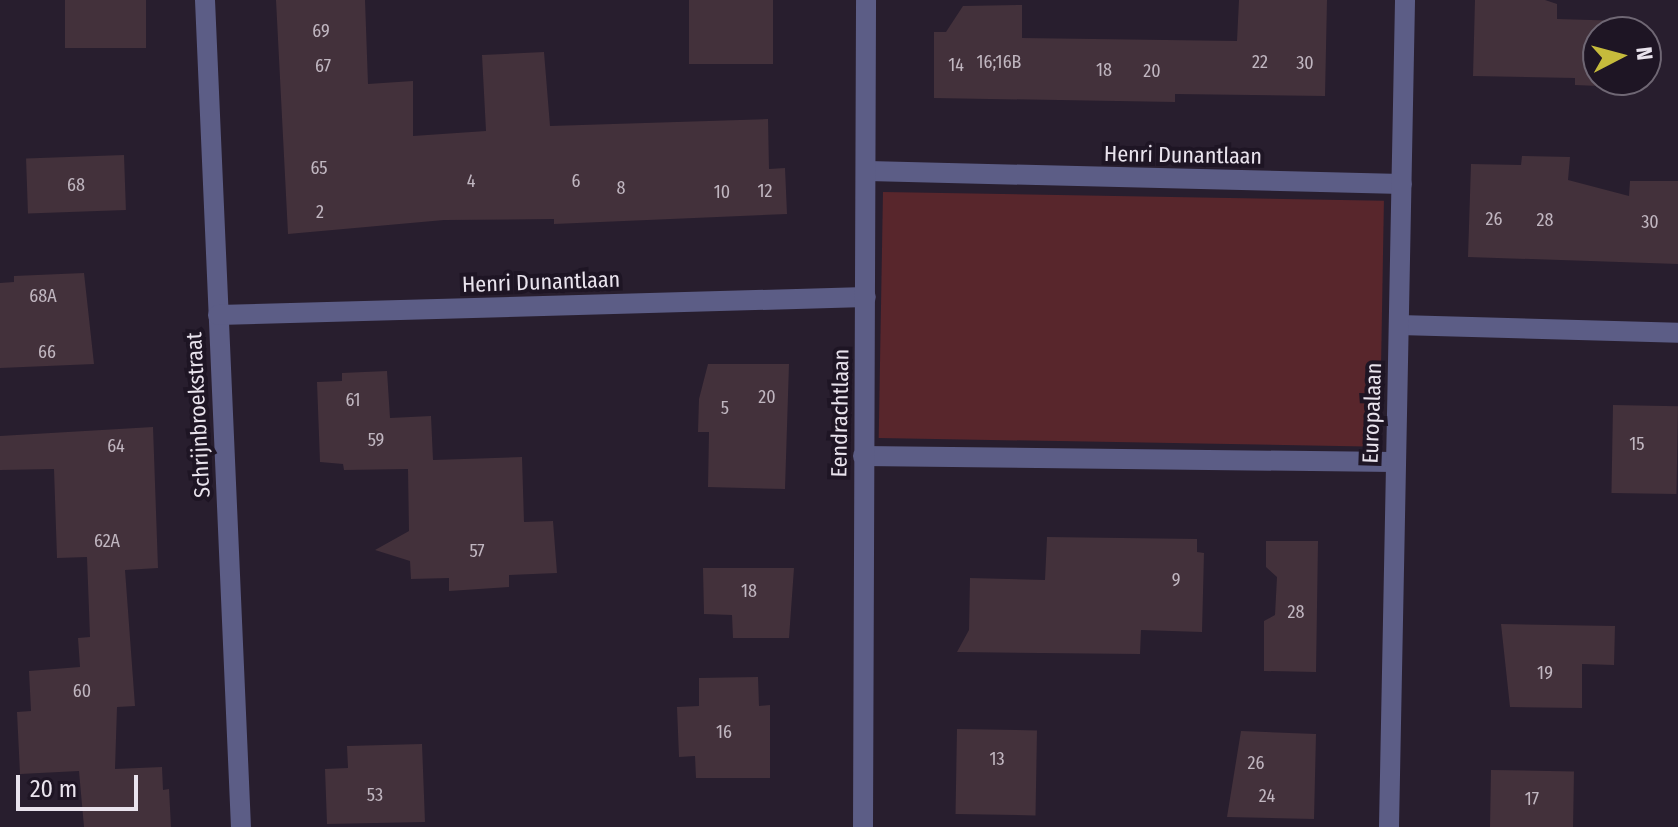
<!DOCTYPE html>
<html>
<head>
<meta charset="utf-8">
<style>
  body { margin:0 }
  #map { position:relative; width:1678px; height:827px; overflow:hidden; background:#281e2e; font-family:"Fira Sans Condensed",sans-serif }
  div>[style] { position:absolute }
  .green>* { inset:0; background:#58262c; transform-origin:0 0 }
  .building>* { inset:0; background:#43313b; transform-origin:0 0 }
  .minor>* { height:20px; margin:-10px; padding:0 10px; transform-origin:10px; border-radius:10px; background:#5c5d86 }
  span { translate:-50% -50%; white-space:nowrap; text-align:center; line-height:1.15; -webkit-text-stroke:8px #1e1524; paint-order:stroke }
  .number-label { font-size:18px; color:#c0b6c0 }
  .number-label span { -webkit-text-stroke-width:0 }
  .street-label { font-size:22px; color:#e9e3ed }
  .north { position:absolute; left:1582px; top:16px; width:80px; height:80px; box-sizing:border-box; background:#1e1524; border:2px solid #6f6774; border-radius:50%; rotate:84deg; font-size:22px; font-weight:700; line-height:32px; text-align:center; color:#e9e3ed }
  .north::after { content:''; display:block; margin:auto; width:28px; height:36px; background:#c6bb3c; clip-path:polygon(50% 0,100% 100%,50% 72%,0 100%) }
  .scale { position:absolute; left:16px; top:775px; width:122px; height:36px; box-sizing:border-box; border:4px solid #e9e3ed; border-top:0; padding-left:10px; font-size:24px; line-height:28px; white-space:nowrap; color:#e9e3ed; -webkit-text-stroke:6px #1e1524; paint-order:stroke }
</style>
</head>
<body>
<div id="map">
  <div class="green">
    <div style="left:883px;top:192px;width:501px;height:246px;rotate:1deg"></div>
  </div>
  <div class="building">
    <div style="left:65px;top:0;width:81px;height:48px"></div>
    <div style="clip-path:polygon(276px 0,365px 0,368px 84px,413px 81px,413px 136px,486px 131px,482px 55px,544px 52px,550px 126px,768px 119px,769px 169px,785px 168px,787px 214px,554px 224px,554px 219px,444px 220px,288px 234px)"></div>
    <div style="left:689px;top:0;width:84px;height:64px"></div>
    <div style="clip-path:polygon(1239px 0,1327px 0,1325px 96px,1175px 94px,1175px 102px,934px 98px,934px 32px,946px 32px,963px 6px,1022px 5px,1022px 38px,1237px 41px)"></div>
    <div style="clip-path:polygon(1475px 0,1545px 0,1557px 4px,1557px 19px,1624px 21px,1624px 32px,1598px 32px,1598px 80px,1622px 80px,1622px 87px,1575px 85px,1575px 78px,1473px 76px)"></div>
    <div style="left:124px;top:155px;width:55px;height:98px;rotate:88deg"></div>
    <div style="clip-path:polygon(1522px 156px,1570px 157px,1568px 180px,1629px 196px,1630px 181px,1678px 181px,1678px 264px,1468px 257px,1471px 164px,1521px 165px)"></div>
    <div style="clip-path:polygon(84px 273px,94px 364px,0 368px,0 283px,14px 282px,14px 276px)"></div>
    <div style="clip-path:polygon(708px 364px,789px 364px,785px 489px,708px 487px,709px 432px,698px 432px,699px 399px)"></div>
    <div style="clip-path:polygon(387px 371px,390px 418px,431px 416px,433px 460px,522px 457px,524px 522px,553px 521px,557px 573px,509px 575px,509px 587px,449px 591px,449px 578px,411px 579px,410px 561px,375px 550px,409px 531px,408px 469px,344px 470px,343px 464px,320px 462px,317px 382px,342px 381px,342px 373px)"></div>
    <div style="left:1613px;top:405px;width:65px;height:88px;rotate:1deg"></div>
    <div style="clip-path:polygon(153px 427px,158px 568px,125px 570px,135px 706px,117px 707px,115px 769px,162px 767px,163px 790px,169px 789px,171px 827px,84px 827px,79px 771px,20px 774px,17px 712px,31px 711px,29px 671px,80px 667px,78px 638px,90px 637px,87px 557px,57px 558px,54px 469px,0 470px,0 436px)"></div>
    <div style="clip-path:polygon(1047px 537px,1197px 539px,1197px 552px,1204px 553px,1202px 632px,1141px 630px,1140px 654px,957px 652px,969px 630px,970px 578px,1045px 580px)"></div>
    <div style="clip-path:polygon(1266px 541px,1318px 541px,1316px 672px,1264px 671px,1264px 621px,1275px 615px,1277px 577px,1266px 567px)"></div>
    <div style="clip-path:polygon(703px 568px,794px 568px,789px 638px,733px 638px,732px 615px,704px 614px)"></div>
    <div style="clip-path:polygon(1501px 624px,1615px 626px,1614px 665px,1582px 664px,1582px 708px,1510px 707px)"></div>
    <div style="clip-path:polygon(758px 677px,759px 706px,770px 705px,770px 778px,696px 778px,695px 756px,679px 757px,677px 707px,699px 706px,699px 678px)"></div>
    <div style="left:957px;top:729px;width:80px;height:85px;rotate:1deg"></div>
    <div style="clip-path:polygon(1241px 731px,1316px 734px,1314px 819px,1227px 817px)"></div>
    <div style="clip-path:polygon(422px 744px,425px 822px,327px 824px,325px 769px,348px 768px,347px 746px)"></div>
    <div style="left:1491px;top:770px;width:83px;height:57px;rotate:1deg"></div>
  </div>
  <div class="minor">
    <div style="left:205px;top:0;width:828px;rotate:87.51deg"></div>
    <div style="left:868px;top:171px;width:534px;rotate:1.39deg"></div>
    <div style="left:218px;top:315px;width:648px;rotate:-1.59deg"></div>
    <div style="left:1399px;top:325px;width:279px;rotate:1.6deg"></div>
    <div style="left:863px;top:456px;width:531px;rotate:0.65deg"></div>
    <div style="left:863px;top:827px;width:827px;rotate:-89.79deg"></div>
    <div style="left:1389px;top:827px;width:827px;rotate:-88.89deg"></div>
  </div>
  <div class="number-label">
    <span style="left:321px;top:31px">69</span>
    <span style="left:999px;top:62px">16;16B</span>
    <span style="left:1260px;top:62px">22</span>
    <span style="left:1305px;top:63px">30</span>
    <span style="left:956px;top:65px">14</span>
    <span style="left:323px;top:66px">67</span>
    <span style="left:1104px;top:70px">18</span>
    <span style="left:1152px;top:71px">20</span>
    <span style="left:319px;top:168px">65</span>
    <span style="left:471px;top:181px">4</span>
    <span style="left:576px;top:181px">6</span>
    <span style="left:76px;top:185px">68</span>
    <span style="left:621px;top:188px">8</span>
    <span style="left:765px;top:191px">12</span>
    <span style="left:722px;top:192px">10</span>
    <span style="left:320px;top:212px">2</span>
    <span style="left:1494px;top:219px">26</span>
    <span style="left:1545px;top:220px">28</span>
    <span style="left:1650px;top:222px">30</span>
    <span style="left:43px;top:296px">68A</span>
    <span style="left:47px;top:352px">66</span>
    <span style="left:767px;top:397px">20</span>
    <span style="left:353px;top:400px">61</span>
    <span style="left:725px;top:408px">5</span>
    <span style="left:376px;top:440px">59</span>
    <span style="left:1637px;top:444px">15</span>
    <span style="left:116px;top:446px">64</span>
    <span style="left:107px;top:541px">62A</span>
    <span style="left:477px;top:551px">57</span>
    <span style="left:1176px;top:580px">9</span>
    <span style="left:749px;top:591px">18</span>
    <span style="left:1296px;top:612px">28</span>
    <span style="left:1545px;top:673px">19</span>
    <span style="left:82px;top:691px">60</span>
    <span style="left:724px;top:732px">16</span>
    <span style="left:997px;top:759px">13</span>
    <span style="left:1256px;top:763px">26</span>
    <span style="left:375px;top:795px">53</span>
    <span style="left:1267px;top:796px">24</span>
    <span style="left:1532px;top:799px">17</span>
  </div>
  <div class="street-label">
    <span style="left:1183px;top:155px;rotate:1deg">Henri Dunantlaan</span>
    <span style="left:541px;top:282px;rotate:-2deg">Henri Dunantlaan</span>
    <span style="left:840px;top:413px;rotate:-89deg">Eendrachtlaan</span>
    <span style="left:1372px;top:413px;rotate:-88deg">Europalaan</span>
    <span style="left:198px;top:415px;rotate:-93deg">Schrijnbroekstraat</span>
  </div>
  <div class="north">N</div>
  <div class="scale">20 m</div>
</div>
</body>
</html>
